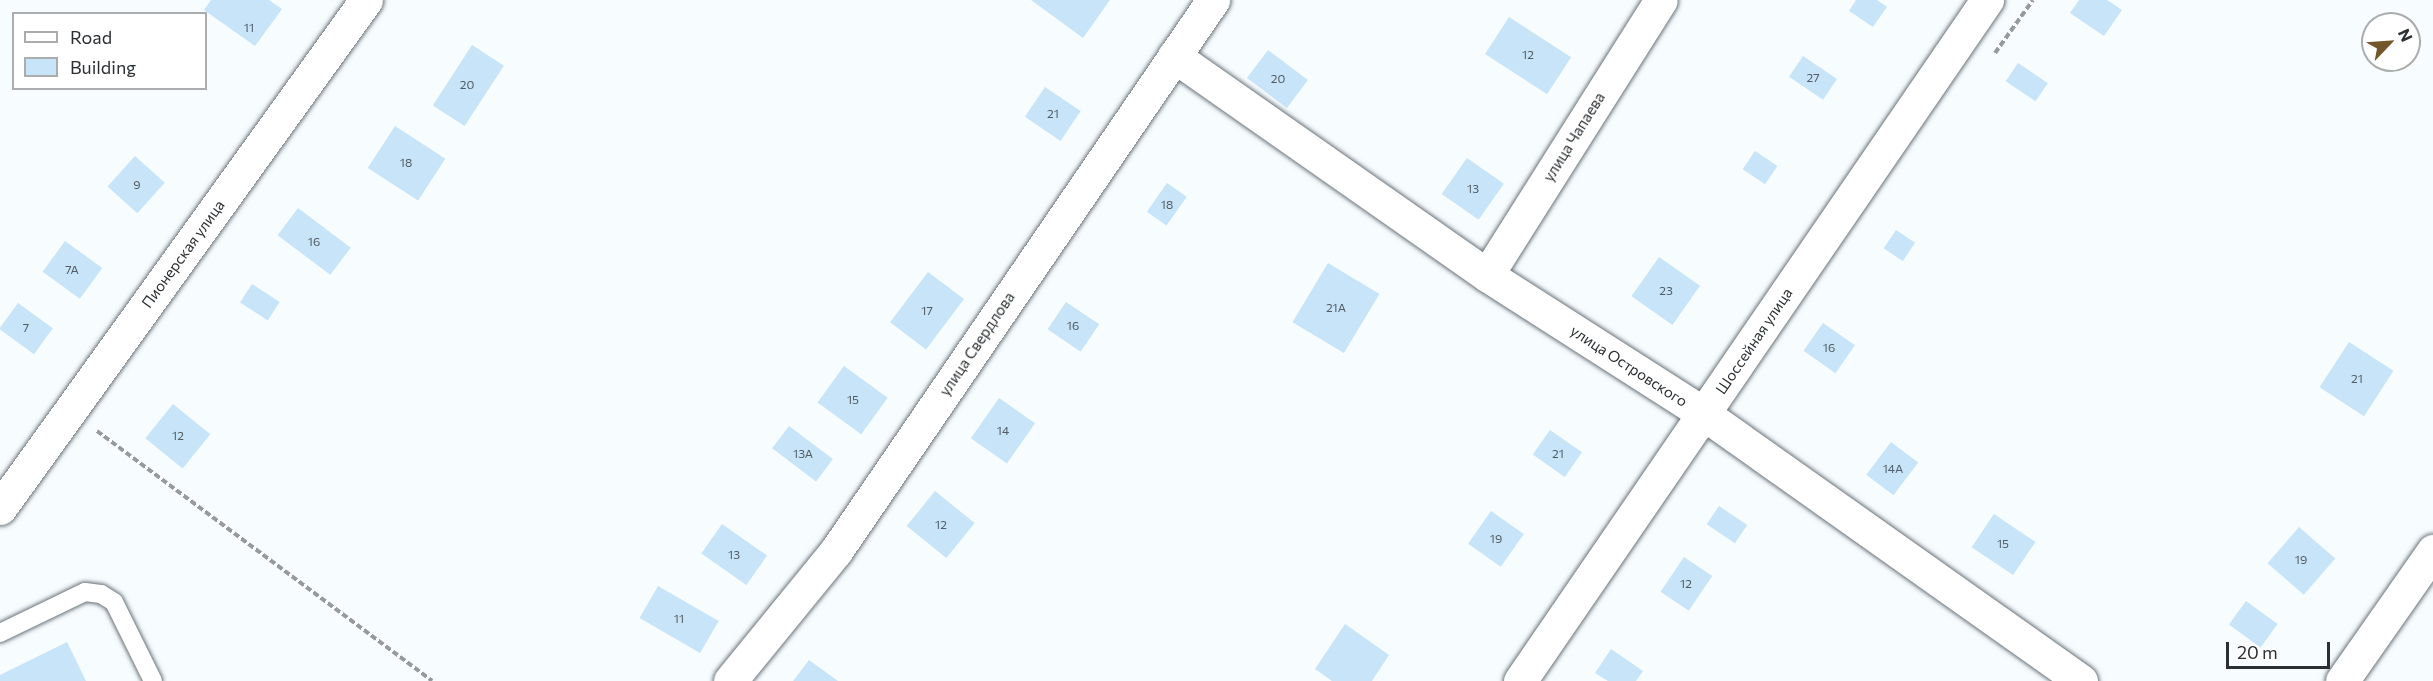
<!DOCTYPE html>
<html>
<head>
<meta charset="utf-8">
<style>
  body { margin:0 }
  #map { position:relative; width:2433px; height:681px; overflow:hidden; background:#f7fcff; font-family:Commissioner,sans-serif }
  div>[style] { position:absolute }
  .building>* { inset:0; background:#c7e4f8; transform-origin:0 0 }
  .path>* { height:4px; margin-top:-2px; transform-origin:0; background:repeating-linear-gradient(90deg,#959a9d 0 6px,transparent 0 9px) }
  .roads { filter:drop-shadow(0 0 2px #6b747a) drop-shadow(0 0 2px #6b747a) }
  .lane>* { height:18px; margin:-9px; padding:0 9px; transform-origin:9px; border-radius:9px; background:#fff }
  .street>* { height:33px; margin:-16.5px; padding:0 16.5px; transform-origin:16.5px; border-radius:16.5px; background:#fff }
  .secondary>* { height:33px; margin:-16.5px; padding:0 16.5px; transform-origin:16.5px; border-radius:16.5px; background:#fff }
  span { translate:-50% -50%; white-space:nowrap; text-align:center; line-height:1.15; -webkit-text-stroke:6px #fff; paint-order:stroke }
  .number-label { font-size:12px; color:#525c64 }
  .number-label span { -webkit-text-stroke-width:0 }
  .street-label { font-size:15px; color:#2b2f32 }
  .legend { position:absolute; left:12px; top:12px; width:195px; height:78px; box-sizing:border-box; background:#fff; border:2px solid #aaacad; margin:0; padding:8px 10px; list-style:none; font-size:18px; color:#2b2f32 }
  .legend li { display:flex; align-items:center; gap:12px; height:30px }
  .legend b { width:30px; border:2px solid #aaacad }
  .north { position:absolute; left:2361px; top:12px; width:60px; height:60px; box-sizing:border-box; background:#fff; border:2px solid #aaacad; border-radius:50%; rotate:65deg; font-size:16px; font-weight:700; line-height:24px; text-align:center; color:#2b2f32 }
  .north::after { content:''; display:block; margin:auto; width:21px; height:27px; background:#73572a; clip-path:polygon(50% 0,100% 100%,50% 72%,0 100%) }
  .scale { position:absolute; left:2226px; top:642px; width:104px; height:27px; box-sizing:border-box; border:3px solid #2b2f32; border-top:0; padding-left:8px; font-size:18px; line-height:21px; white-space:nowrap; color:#2b2f32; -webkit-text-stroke:4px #fff; paint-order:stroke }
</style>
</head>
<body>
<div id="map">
  <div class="building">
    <div style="clip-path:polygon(211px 0,269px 0,282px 9px,255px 46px,204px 10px)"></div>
    <div style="clip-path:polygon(1031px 0,1110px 0,1083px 38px)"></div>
    <div style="clip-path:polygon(1856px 0,1877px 0,1887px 7px,1873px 27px,1849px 11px)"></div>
    <div style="clip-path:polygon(2079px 0,2107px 0,2122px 10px,2104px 36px,2070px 13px)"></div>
    <div style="left:1509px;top:17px;width:74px;height:44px;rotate:33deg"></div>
    <div style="left:472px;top:45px;width:38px;height:72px;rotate:33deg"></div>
    <div style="left:1268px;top:50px;width:50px;height:35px;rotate:37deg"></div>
    <div style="left:1803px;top:56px;width:41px;height:25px;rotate:34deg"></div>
    <div style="left:2018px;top:63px;width:36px;height:22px;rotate:34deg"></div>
    <div style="left:1045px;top:87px;width:43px;height:36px;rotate:34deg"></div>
    <div style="left:395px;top:126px;width:60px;height:50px;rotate:33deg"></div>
    <div style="left:1755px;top:151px;width:27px;height:22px;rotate:34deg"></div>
    <div style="left:135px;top:156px;width:40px;height:41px;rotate:42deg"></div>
    <div style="left:1467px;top:158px;width:45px;height:44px;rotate:35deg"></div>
    <div style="left:1167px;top:183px;width:24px;height:35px;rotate:35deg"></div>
    <div style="left:298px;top:208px;width:66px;height:34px;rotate:37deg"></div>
    <div style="left:1896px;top:230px;width:23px;height:22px;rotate:34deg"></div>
    <div style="left:65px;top:241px;width:46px;height:38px;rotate:36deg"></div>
    <div style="left:1659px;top:257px;width:50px;height:48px;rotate:35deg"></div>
    <div style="left:1328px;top:263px;width:60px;height:69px;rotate:31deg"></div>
    <div style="left:928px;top:272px;width:45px;height:63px;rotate:37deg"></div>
    <div style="left:252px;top:284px;width:33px;height:22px;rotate:33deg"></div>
    <div style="left:1066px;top:302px;width:40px;height:33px;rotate:34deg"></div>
    <div style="left:18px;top:303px;width:43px;height:32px;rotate:36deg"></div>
    <div style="left:1823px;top:323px;width:39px;height:34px;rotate:35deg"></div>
    <div style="left:2349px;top:342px;width:53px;height:54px;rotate:33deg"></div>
    <div style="left:844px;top:366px;width:54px;height:45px;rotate:36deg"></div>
    <div style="left:999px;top:398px;width:44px;height:49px;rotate:35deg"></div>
    <div style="left:173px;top:404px;width:48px;height:44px;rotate:39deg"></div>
    <div style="left:789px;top:426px;width:55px;height:28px;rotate:37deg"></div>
    <div style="left:1550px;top:430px;width:39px;height:30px;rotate:35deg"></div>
    <div style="left:1891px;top:442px;width:34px;height:41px;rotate:37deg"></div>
    <div style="left:935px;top:491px;width:51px;height:45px;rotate:39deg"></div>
    <div style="left:1719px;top:506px;width:34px;height:22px;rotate:34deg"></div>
    <div style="left:1491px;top:511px;width:40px;height:40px;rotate:35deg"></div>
    <div style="left:1994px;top:514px;width:50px;height:40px;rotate:34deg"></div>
    <div style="left:722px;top:524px;width:55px;height:36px;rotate:35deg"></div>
    <div style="left:2299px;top:527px;width:48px;height:48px;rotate:41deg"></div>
    <div style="left:1684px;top:557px;width:34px;height:42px;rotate:34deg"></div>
    <div style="left:658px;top:586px;width:70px;height:37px;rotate:30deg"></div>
    <div style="left:2246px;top:601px;width:39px;height:29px;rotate:36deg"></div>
    <div style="clip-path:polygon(1345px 624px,1389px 655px,1372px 681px,1332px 681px,1315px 669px)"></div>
    <div style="clip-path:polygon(67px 642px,86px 681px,0 681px,0 675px)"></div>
    <div style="clip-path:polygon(1611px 649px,1643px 671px,1636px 681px,1608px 681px,1595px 673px)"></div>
    <div style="clip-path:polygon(809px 660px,838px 681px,793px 681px)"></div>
  </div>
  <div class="path">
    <div style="left:1995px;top:53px;width:65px;rotate:-54.4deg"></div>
    <div style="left:97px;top:431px;width:418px;rotate:36.7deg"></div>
  </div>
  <div class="roads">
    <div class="lane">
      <div style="left:0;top:633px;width:94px;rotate:-25.8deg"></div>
      <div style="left:85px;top:592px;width:16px;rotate:7deg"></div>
      <div style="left:101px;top:594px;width:15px;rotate:32deg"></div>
      <div style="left:114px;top:602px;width:88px;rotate:63.7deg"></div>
    </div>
    <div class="street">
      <div style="left:1174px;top:56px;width:382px;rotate:35deg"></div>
      <div style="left:1487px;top:275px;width:258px;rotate:32.6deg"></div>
      <div style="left:1704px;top:414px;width:462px;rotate:35.3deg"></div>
      <div style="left:1487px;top:275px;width:325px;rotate:-57.7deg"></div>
      <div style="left:0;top:508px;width:626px;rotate:-54.23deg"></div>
      <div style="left:730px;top:681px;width:168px;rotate:-50.8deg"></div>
      <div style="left:836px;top:551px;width:668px;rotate:-55.62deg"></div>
      <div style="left:2342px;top:681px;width:159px;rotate:-55deg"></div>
    </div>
    <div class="secondary">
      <div style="left:1520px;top:681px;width:826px;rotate:-55.56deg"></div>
    </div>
  </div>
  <div class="number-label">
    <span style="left:249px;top:28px">11</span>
    <span style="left:1528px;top:55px">12</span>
    <span style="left:1813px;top:78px">27</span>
    <span style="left:1278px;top:79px">20</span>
    <span style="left:467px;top:85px">20</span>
    <span style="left:1053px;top:114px">21</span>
    <span style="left:406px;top:163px">18</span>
    <span style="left:137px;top:185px">9</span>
    <span style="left:1473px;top:189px">13</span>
    <span style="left:1167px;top:205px">18</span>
    <span style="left:314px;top:242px">16</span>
    <span style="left:72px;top:270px">7А</span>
    <span style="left:1666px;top:291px">23</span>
    <span style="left:1336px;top:308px">21А</span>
    <span style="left:927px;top:311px">17</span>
    <span style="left:1073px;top:326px">16</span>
    <span style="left:26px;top:328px">7</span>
    <span style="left:1829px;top:348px">16</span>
    <span style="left:2357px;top:379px">21</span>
    <span style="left:853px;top:400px">15</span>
    <span style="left:1003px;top:431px">14</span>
    <span style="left:178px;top:436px">12</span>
    <span style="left:803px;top:454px">13А</span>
    <span style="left:1558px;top:454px">21</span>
    <span style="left:1893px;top:469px">14А</span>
    <span style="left:941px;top:525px">12</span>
    <span style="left:1496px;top:539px">19</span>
    <span style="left:2003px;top:544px">15</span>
    <span style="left:734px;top:555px">13</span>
    <span style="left:2301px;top:560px">19</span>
    <span style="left:1686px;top:584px">12</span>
    <span style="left:679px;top:619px">11</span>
  </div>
  <div class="street-label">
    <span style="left:1574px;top:137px;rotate:-58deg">улица Чапаева</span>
    <span style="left:183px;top:254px;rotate:-54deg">Пионерская улица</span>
    <span style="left:1754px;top:341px;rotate:-56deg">Шоссейная улица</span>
    <span style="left:977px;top:344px;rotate:-56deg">улица Свердлова</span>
    <span style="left:1629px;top:366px;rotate:33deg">улица Островского</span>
  </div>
  <ul class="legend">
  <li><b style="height:8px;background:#fff"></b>Road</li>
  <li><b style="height:16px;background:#c7e4f8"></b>Building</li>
  </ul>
  <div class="north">N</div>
  <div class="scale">20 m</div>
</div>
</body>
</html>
